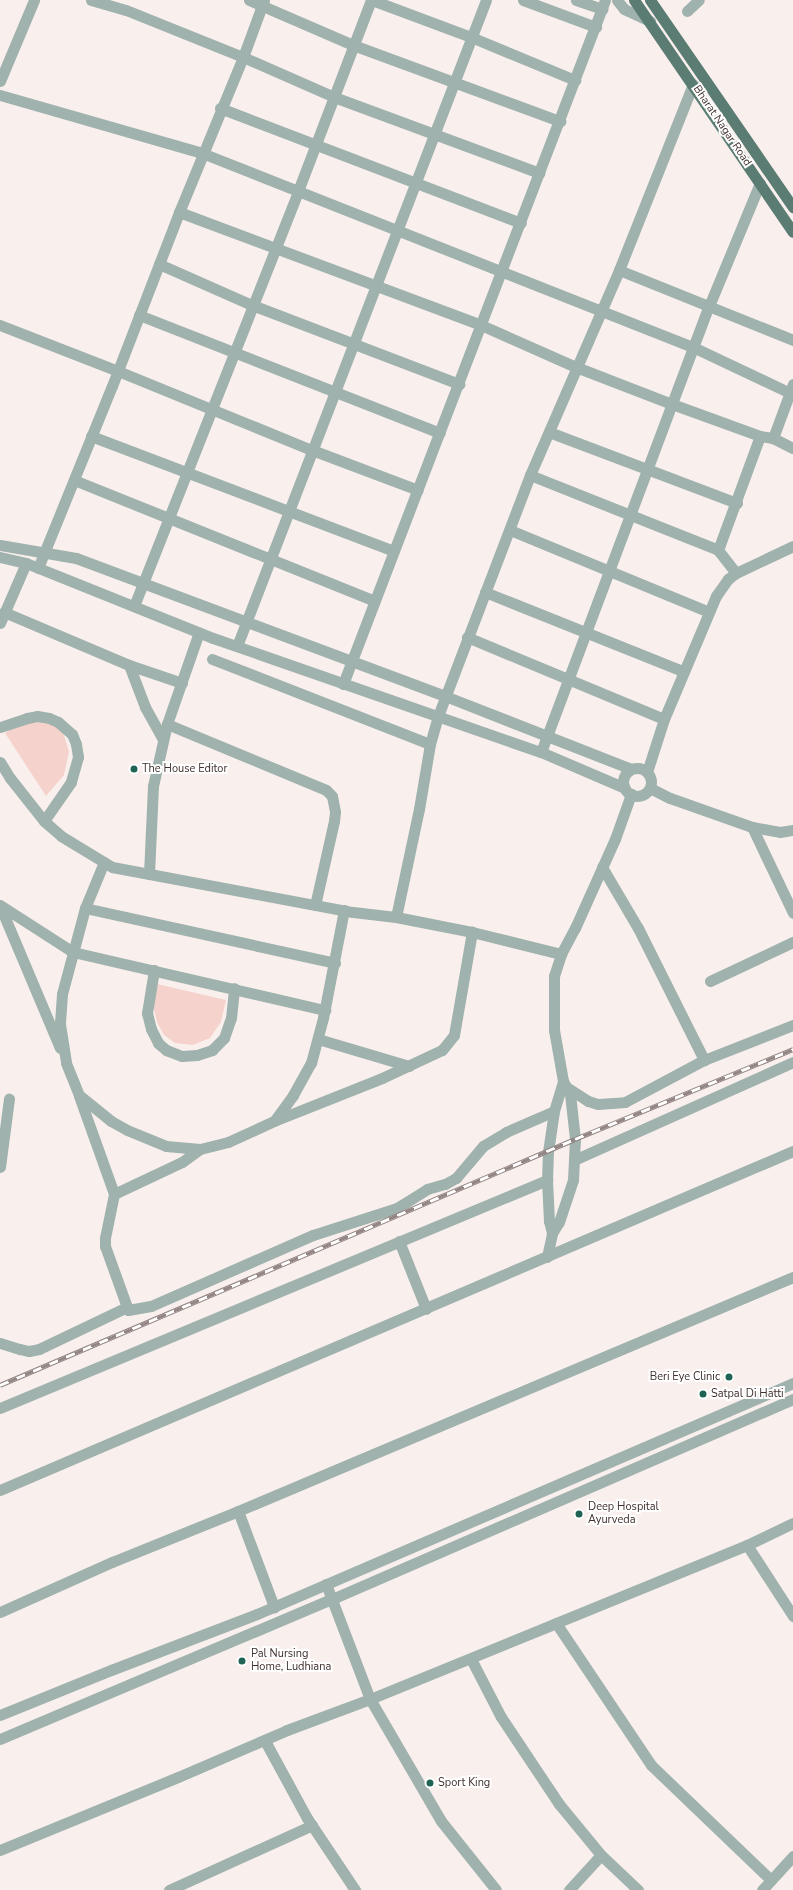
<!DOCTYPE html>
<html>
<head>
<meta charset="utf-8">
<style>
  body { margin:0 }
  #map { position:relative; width:793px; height:1890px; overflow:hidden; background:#f9f0ee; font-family:"Nunito Sans",sans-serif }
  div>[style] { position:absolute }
  .green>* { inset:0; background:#f6d2cc }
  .minor>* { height:11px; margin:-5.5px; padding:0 5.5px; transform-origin:5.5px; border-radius:5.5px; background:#a0b2ad }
  .tertiary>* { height:11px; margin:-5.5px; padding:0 5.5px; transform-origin:5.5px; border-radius:5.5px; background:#a0b2ad }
  .tertiary>.ring { margin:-5.5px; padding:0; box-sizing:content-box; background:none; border:11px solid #a0b2ad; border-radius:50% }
  .primary>* { height:11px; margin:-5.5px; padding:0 5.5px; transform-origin:5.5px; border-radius:5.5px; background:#5a7c73 }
  .rail>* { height:4.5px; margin-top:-2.25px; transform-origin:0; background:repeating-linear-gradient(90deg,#fff 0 9px,#928583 0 18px); box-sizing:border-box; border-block:1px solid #928583 }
  .dots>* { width:11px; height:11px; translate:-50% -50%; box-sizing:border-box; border:2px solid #fff; border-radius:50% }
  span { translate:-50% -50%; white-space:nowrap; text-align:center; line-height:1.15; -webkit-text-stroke:4px #fff; paint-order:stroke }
  .street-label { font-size:11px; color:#40302d }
  .poi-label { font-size:11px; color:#40302d }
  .left { translate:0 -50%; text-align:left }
  .right { translate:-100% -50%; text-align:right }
</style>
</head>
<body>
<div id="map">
  <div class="green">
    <div style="clip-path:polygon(24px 721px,50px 723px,63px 732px,69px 752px,64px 775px,46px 796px,5px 733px)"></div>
    <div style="clip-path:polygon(157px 984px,226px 1000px,221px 1022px,210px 1038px,193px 1045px,175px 1043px,164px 1035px,157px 1022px,153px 1004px)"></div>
  </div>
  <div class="minor">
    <div style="left:91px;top:0;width:36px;rotate:16deg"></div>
    <div style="left:126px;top:10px;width:126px;rotate:21.9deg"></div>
    <div style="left:243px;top:57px;width:99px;rotate:23.7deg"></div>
    <div style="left:334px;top:97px;width:219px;rotate:20.3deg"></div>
    <div style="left:249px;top:0;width:113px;rotate:23.4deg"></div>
    <div style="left:353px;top:45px;width:221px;rotate:20.2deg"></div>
    <div style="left:264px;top:0;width:61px;rotate:110.2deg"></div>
    <div style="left:243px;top:57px;width:168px;rotate:112.4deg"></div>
    <div style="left:179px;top:212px;width:322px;rotate:20.5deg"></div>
    <div style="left:481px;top:325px;width:104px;rotate:23.9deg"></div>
    <div style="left:576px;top:367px;width:103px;rotate:21.1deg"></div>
    <div style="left:672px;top:404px;width:94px;rotate:20deg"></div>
    <div style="left:760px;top:436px;width:13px;rotate:9deg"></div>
    <div style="left:372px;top:0;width:106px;rotate:20.5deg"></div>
    <div style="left:471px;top:37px;width:113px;rotate:22.5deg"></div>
    <div style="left:523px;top:0;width:78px;rotate:20.3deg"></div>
    <div style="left:576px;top:0;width:28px;rotate:19deg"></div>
    <div style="left:687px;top:11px;width:16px;rotate:-43deg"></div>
    <div style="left:0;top:95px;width:210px;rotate:16deg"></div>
    <div style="left:202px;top:153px;width:530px;rotate:21.58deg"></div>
    <div style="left:695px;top:348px;width:105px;rotate:25.3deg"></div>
    <div style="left:220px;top:108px;width:322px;rotate:20.9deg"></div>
    <div style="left:159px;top:264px;width:102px;rotate:23.8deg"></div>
    <div style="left:252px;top:305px;width:222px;rotate:20.9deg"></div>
    <div style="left:619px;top:270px;width:188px;rotate:21.9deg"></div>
    <div style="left:139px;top:315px;width:323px;rotate:21.4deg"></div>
    <div style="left:0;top:325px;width:127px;rotate:21.3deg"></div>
    <div style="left:118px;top:371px;width:209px;rotate:22.2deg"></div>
    <div style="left:312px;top:450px;width:113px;rotate:20.7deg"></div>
    <div style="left:549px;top:432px;width:201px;rotate:20.7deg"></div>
    <div style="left:91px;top:436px;width:323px;rotate:20.8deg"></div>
    <div style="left:530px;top:475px;width:202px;rotate:21.7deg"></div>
    <div style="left:718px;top:550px;width:121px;rotate:-69.8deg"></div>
    <div style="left:74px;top:480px;width:324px;rotate:21.9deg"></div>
    <div style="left:510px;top:530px;width:215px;rotate:22.4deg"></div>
    <div style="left:718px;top:550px;width:29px;rotate:52deg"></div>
    <div style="left:38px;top:568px;width:196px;rotate:-67.9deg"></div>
    <div style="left:112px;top:386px;width:186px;rotate:-68.9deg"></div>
    <div style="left:485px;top:592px;width:213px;rotate:21.8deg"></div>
    <div style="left:134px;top:606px;width:446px;rotate:-68.4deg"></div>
    <div style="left:298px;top:191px;width:204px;rotate:-69.1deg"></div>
    <div style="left:4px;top:612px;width:136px;rotate:23deg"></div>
    <div style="left:129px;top:665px;width:56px;rotate:18.8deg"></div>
    <div style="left:0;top:623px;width:65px;rotate:-66.6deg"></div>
    <div style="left:467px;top:637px;width:213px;rotate:22.6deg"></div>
    <div style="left:237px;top:646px;width:692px;rotate:-68.92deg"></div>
    <div style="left:212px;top:659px;width:234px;rotate:21.3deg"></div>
    <div style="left:129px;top:665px;width:45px;rotate:69.1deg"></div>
    <div style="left:145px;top:707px;width:37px;rotate:61deg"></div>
    <div style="left:343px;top:684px;width:732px;rotate:-69.04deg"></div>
    <div style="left:167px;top:724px;width:172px;rotate:22.5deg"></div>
    <div style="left:326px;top:790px;width:8px;rotate:45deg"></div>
    <div style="left:332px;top:796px;width:16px;rotate:79deg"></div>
    <div style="left:335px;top:812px;width:9px;rotate:96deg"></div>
    <div style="left:334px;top:821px;width:86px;rotate:102.7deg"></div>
    <div style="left:0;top:727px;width:28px;rotate:-18deg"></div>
    <div style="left:27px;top:718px;width:10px;rotate:-11deg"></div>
    <div style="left:37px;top:716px;width:12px;rotate:9deg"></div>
    <div style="left:49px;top:718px;width:10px;rotate:24deg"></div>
    <div style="left:58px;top:722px;width:18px;rotate:41deg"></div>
    <div style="left:72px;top:734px;width:11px;rotate:68deg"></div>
    <div style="left:76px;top:744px;width:13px;rotate:81deg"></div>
    <div style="left:78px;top:757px;width:26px;rotate:106deg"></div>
    <div style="left:71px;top:782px;width:47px;rotate:124.7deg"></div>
    <div style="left:541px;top:752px;width:477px;rotate:-69.4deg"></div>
    <div style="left:709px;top:306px;width:133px;rotate:-67.5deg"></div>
    <div style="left:0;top:762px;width:19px;rotate:58deg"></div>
    <div style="left:10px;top:778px;width:55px;rotate:51.7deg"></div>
    <div style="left:44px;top:821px;width:23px;rotate:41deg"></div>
    <div style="left:61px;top:836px;width:60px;rotate:31.3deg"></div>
    <div style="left:112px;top:867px;width:245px;rotate:10.6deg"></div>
    <div style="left:353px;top:912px;width:43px;rotate:6.6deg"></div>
    <div style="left:396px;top:917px;width:77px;rotate:11.2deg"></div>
    <div style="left:472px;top:932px;width:92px;rotate:13.9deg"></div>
    <div style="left:647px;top:772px;width:56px;rotate:-72.2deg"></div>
    <div style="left:664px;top:719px;width:134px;rotate:-67.1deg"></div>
    <div style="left:716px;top:596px;width:21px;rotate:-55deg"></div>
    <div style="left:728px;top:579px;width:10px;rotate:-37deg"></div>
    <div style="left:736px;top:573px;width:63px;rotate:-25.3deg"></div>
    <div style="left:752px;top:827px;width:95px;rotate:64.5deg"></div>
    <div style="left:104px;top:862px;width:50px;rotate:112.4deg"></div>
    <div style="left:85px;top:908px;width:89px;rotate:105deg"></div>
    <div style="left:62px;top:994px;width:30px;rotate:94deg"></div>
    <div style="left:60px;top:1024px;width:39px;rotate:81deg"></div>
    <div style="left:66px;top:1063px;width:35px;rotate:68deg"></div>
    <div style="left:79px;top:1095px;width:41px;rotate:39.1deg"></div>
    <div style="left:111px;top:1121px;width:18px;rotate:29deg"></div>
    <div style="left:127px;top:1130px;width:42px;rotate:22.3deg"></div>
    <div style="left:166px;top:1146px;width:34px;rotate:5deg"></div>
    <div style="left:200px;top:1149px;width:29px;rotate:-14deg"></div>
    <div style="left:228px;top:1142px;width:51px;rotate:-24.5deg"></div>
    <div style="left:274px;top:1121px;width:116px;rotate:-21.7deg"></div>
    <div style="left:382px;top:1078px;width:66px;rotate:-25deg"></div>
    <div style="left:442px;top:1050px;width:19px;rotate:-51deg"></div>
    <div style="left:454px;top:1035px;width:105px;rotate:-80.1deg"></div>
    <div style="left:602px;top:867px;width:71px;rotate:59.5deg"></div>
    <div style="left:638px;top:928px;width:148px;rotate:63.4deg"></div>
    <div style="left:149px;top:874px;width:88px;rotate:-87.4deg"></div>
    <div style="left:153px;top:786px;width:64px;rotate:-77.3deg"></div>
    <div style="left:167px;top:724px;width:97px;rotate:-70.8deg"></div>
    <div style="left:0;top:905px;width:87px;rotate:32.8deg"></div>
    <div style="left:73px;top:952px;width:259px;rotate:13deg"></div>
    <div style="left:0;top:906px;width:154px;rotate:67.1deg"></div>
    <div style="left:85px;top:908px;width:256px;rotate:12.4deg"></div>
    <div style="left:396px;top:917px;width:110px;rotate:-78deg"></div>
    <div style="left:419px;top:809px;width:66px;rotate:-80.4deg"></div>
    <div style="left:430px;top:744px;width:29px;rotate:-74deg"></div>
    <div style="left:438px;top:716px;width:258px;rotate:-69.1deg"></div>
    <div style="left:530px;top:475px;width:223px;rotate:-66.5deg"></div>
    <div style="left:619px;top:270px;width:200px;rotate:-68.3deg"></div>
    <div style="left:154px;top:970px;width:44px;rotate:99.2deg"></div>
    <div style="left:147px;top:1013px;width:16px;rotate:76deg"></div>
    <div style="left:151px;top:1029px;width:16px;rotate:63deg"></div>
    <div style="left:158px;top:1043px;width:11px;rotate:41deg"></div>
    <div style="left:166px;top:1050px;width:17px;rotate:21deg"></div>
    <div style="left:182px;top:1056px;width:15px;rotate:-4deg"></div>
    <div style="left:197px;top:1055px;width:16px;rotate:-18deg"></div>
    <div style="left:212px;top:1050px;width:17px;rotate:-45deg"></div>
    <div style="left:224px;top:1038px;width:21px;rotate:-71deg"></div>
    <div style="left:231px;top:1018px;width:30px;rotate:-84deg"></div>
    <div style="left:710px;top:981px;width:92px;rotate:-25.2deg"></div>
    <div style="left:318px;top:1039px;width:95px;rotate:16.5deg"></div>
    <div style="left:568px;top:1088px;width:24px;rotate:33deg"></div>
    <div style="left:588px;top:1101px;width:10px;rotate:17deg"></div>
    <div style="left:598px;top:1104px;width:27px;rotate:-4deg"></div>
    <div style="left:625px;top:1102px;width:89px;rotate:-28deg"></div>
    <div style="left:704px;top:1060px;width:96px;rotate:-21.5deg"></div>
    <div style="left:79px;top:1096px;width:104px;rotate:70.3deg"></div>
    <div style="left:114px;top:1194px;width:45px;rotate:101.6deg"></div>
    <div style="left:105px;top:1238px;width:8px;rotate:90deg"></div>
    <div style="left:105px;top:1246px;width:68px;rotate:70.2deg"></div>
    <div style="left:128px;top:1310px;width:23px;rotate:-10deg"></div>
    <div style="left:151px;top:1306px;width:177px;rotate:-23.7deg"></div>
    <div style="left:313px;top:1235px;width:88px;rotate:-17.8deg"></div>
    <div style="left:397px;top:1208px;width:36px;rotate:-32deg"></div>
    <div style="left:427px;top:1189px;width:19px;rotate:-16deg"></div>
    <div style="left:445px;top:1184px;width:13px;rotate:-29deg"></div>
    <div style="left:456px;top:1178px;width:42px;rotate:-49.8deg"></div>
    <div style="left:483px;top:1146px;width:27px;rotate:-31deg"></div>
    <div style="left:506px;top:1132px;width:52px;rotate:-23.6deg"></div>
    <div style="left:275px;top:1120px;width:31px;rotate:-54deg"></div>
    <div style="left:293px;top:1095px;width:37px;rotate:-61deg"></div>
    <div style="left:311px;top:1063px;width:47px;rotate:-75.1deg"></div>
    <div style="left:323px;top:1018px;width:110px;rotate:-79deg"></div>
    <div style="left:574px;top:1160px;width:240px;rotate:-24.1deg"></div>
    <div style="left:0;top:1167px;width:69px;rotate:-82.5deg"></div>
    <div style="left:114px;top:1194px;width:75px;rotate:-25.2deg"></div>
    <div style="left:182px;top:1162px;width:22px;rotate:-36deg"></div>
    <div style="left:552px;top:1233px;width:12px;rotate:-104deg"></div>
    <div style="left:549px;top:1221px;width:41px;rotate:-92.8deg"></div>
    <div style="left:547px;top:1180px;width:28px;rotate:-88deg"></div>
    <div style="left:548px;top:1152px;width:41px;rotate:-81.7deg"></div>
    <div style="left:554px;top:1111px;width:31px;rotate:-73deg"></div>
    <div style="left:399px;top:1241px;width:73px;rotate:68.3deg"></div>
    <div style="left:547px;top:1257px;width:25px;rotate:-78deg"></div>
    <div style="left:552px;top:1233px;width:13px;rotate:-58deg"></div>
    <div style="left:559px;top:1222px;width:44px;rotate:-71.6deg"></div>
    <div style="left:573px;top:1180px;width:41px;rotate:-87.2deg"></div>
    <div style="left:575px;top:1139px;width:45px;rotate:-96.3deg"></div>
    <div style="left:570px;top:1094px;width:15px;rotate:-118deg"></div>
    <div style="left:563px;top:1081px;width:52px;rotate:-100deg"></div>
    <div style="left:554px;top:1030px;width:54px;rotate:-90deg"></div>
    <div style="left:554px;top:976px;width:23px;rotate:-72deg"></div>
    <div style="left:561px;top:954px;width:30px;rotate:-62deg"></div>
    <div style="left:575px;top:928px;width:98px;rotate:-65.8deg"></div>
    <div style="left:615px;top:839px;width:48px;rotate:-70.4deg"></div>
    <div style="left:0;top:1343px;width:21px;rotate:17deg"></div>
    <div style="left:20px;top:1349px;width:9px;rotate:13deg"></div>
    <div style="left:29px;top:1351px;width:10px;rotate:-11deg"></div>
    <div style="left:39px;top:1349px;width:98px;rotate:-25.5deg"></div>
    <div style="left:0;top:1408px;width:593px;rotate:-22.63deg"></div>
    <div style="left:0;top:1490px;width:862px;rotate:-23.15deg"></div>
    <div style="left:238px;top:1511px;width:103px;rotate:69.4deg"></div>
    <div style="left:747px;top:1545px;width:85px;rotate:57.1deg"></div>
    <div style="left:0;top:1612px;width:123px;rotate:-24.1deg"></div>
    <div style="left:112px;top:1562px;width:136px;rotate:-22deg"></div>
    <div style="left:238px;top:1511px;width:602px;rotate:-22.86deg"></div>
    <div style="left:556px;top:1623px;width:171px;rotate:56.2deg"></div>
    <div style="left:651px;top:1765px;width:166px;rotate:43.8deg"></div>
    <div style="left:471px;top:1659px;width:65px;rotate:62.7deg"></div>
    <div style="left:501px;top:1717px;width:105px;rotate:56.3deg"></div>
    <div style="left:559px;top:1804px;width:66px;rotate:50.5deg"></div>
    <div style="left:601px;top:1855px;width:51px;rotate:43.4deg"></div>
    <div style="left:265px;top:1741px;width:88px;rotate:61.4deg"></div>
    <div style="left:307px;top:1818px;width:87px;rotate:56.3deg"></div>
    <div style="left:0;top:1850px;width:192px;rotate:-22.3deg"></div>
    <div style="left:178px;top:1777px;width:119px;rotate:-23.3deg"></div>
    <div style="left:287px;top:1730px;width:89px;rotate:-20.5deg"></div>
    <div style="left:370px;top:1699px;width:201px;rotate:-22.2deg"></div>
    <div style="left:556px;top:1623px;width:206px;rotate:-22.2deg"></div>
    <div style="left:747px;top:1545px;width:51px;rotate:-25.6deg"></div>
    <div style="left:169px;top:1890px;width:157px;rotate:-24.4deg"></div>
    <div style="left:569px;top:1890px;width:47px;rotate:-47.6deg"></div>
    <div style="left:762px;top:1890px;width:46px;rotate:-47.6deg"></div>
  </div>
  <div class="tertiary">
    <div style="left:617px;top:0;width:11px;rotate:52deg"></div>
    <div style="left:624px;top:9px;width:29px;rotate:25deg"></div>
    <div style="left:0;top:81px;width:88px;rotate:-67.2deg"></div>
    <div style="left:793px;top:384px;width:58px;rotate:110.3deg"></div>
    <div style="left:773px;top:438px;width:22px;rotate:27deg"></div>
    <div style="left:0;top:545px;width:77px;rotate:9.7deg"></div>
    <div style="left:76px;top:558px;width:394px;rotate:20.5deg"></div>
    <div style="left:445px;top:696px;width:200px;rotate:21.4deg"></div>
    <div style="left:0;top:557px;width:27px;rotate:13deg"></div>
    <div style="left:26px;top:563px;width:201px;rotate:21.9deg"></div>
    <div style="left:213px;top:638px;width:347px;rotate:19.2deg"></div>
    <div style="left:541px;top:752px;width:91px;rotate:23.2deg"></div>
    <div class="ring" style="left:623px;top:768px;width:17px;height:17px"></div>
    <div style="left:650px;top:788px;width:22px;rotate:27deg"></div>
    <div style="left:670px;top:798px;width:87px;rotate:19.5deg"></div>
    <div style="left:752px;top:827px;width:28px;rotate:10deg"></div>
    <div style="left:780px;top:832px;width:13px;rotate:-9deg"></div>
    <div style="left:326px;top:1584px;width:123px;rotate:69.1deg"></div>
    <div style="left:370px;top:1699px;width:141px;rotate:59.8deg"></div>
    <div style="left:441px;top:1821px;width:88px;rotate:51.4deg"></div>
    <div style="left:0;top:1715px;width:120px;rotate:-22.1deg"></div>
    <div style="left:111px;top:1670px;width:156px;rotate:-21deg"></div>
    <div style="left:257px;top:1614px;width:584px;rotate:-23.31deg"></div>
    <div style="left:0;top:1739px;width:360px;rotate:-22.9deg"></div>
    <div style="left:332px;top:1599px;width:503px;rotate:-23.45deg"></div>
  </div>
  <div class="primary">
    <div style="left:634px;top:0;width:281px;rotate:55.6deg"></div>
    <div style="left:650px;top:0;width:252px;rotate:55.4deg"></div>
  </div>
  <div class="rail">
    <div style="left:0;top:1385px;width:625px;rotate:-23.16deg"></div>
    <div style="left:575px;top:1139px;width:236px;rotate:-22.4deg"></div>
  </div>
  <div class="dots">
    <div style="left:134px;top:769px;background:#1f6355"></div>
    <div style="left:729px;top:1377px;background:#1f6355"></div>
    <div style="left:703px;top:1394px;background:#1f6355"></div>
    <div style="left:579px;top:1514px;background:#1f6355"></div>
    <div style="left:242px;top:1661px;background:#1f6355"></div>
    <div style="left:430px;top:1783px;background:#1f6355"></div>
  </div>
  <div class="street-label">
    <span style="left:722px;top:126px;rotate:56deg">Bharat Nagar Road</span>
  </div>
  <div class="poi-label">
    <span class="left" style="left:142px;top:769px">The House Editor</span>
    <span class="right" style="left:720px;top:1377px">Beri Eye Clinic</span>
    <span class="left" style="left:711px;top:1394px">Satpal Di Hatti</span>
    <span class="left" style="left:588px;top:1514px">Deep Hospital<br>Ayurveda</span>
    <span class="left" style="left:251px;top:1661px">Pal Nursing<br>Home, Ludhiana</span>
    <span class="left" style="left:438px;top:1783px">Sport King</span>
  </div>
</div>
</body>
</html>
